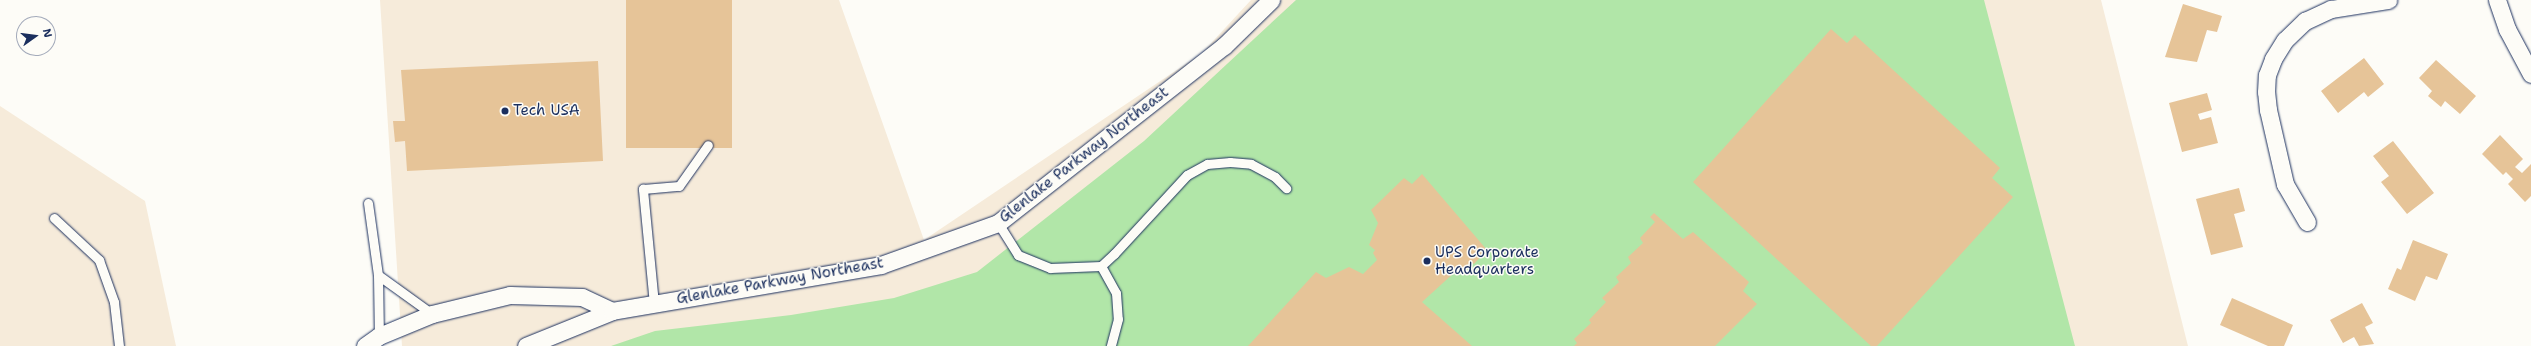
<!DOCTYPE html>
<html>
<head>
<meta charset="utf-8">
<style>
  body { margin:0 }
  #map { position:relative; width:2531px; height:346px; overflow:hidden; background:#fdfcf7; font-family:"Shantell Sans",sans-serif }
  div>[style] { position:absolute }
  .built>* { inset:0; background:#f6ebda }
  .green>* { inset:0; background:#b1e6a8 }
  .building>* { inset:0; background:#e6c498; transform-origin:0 0 }
  .roads { filter:drop-shadow(0 0 1px #1b2f5e) drop-shadow(0 0 1px #1b2f5e) }
  .service>* { height:9px; margin:-4.5px; padding:0 4.5px; transform-origin:4.5px; border-radius:4.5px; background:#fdfcf7 }
  .minor>* { height:17px; margin:-8.5px; padding:0 8.5px; transform-origin:8.5px; border-radius:8.5px; background:#fdfcf7 }
  .dots>* { width:11px; height:11px; translate:-50% -50%; box-sizing:border-box; border:2px solid #fdfcf7; border-radius:50% }
  span { translate:-50% -50%; white-space:nowrap; text-align:center; line-height:1.15; -webkit-text-stroke:3px #fdfcf7; paint-order:stroke }
  .poi-label { font-size:15px; color:#1b2f5e }
  .left { translate:0 -50%; text-align:left }
  .street-label { font-size:15px; color:#1b2f5e }
  .north { position:absolute; left:16px; top:16px; width:40px; height:40px; box-sizing:border-box; background:#fdfcf7; border:1px solid #a3aaba; border-radius:50%; rotate:76deg; font-size:11px; font-weight:700; line-height:16px; text-align:center; color:#1b2f5e }
  .north::after { content:''; display:block; margin:auto; width:14px; height:18px; background:#1b2f5e; clip-path:polygon(50% 0,100% 100%,50% 72%,0 100%) }
</style>
</head>
<body>
<div id="map">
  <div class="built">
    <div style="clip-path:polygon(380px 0,839px 0,924px 240px,1202px 53px,1251px 0,2101px 0,2188px 346px,402px 346px)"></div>
    <div style="clip-path:polygon(0 106px,145px 201px,176px 346px,0 346px)"></div>
  </div>
  <div class="green">
    <div style="clip-path:polygon(1296px 0,1984px 0,2075px 346px,611px 346px,655px 331px,791px 315px,894px 298px,977px 272px,1144px 141px)"></div>
  </div>
  <div class="building">
    <div style="left:626px;top:0;width:106px;height:148px"></div>
    <div style="clip-path:polygon(2183px 4px,2222px 16px,2217px 32px,2207px 30px,2197px 62px,2165px 57px)"></div>
    <div style="clip-path:polygon(1831px 29px,1847px 43px,1855px 35px,2000px 168px,1992px 178px,2013px 197px,1877px 346px,1871px 346px,1693px 182px)"></div>
    <div style="clip-path:polygon(2364px 58px,2384px 84px,2368px 97px,2364px 92px,2338px 113px,2321px 91px)"></div>
    <div style="clip-path:polygon(2436px 60px,2476px 96px,2460px 114px,2445px 101px,2441px 107px,2428px 96px,2432px 91px,2419px 78px)"></div>
    <div style="clip-path:polygon(598px 61px,603px 161px,407px 171px,405px 141px,395px 142px,393px 121px,405px 121px,401px 70px)"></div>
    <div style="clip-path:polygon(2207px 93px,2212px 110px,2198px 114px,2200px 120px,2211px 117px,2218px 143px,2182px 152px,2169px 103px)"></div>
    <div style="clip-path:polygon(2500px 135px,2523px 159px,2515px 167px,2522px 173px,2531px 164px,2531px 196px,2525px 202px,2508px 184px,2513px 179px,2506px 172px,2503px 175px,2482px 154px)"></div>
    <div style="clip-path:polygon(2393px 141px,2434px 193px,2407px 214px,2381px 182px,2389px 176px,2373px 156px)"></div>
    <div style="clip-path:polygon(1422px 174px,1487px 250px,1474px 264px,1471px 262px,1459px 273px,1455px 272px,1422px 302px,1472px 346px,1248px 346px,1316px 272px,1326px 278px,1349px 267px,1363px 274px,1377px 260px,1373px 253px,1375px 250px,1369px 245px,1378px 223px,1371px 210px,1404px 178px,1412px 184px)"></div>
    <div style="clip-path:polygon(2239px 188px,2245px 211px,2234px 214px,2243px 247px,2211px 255px,2196px 199px)"></div>
    <div style="clip-path:polygon(1654px 213px,1683px 239px,1693px 232px,1749px 282px,1743px 291px,1757px 304px,1715px 346px,1574px 346px,1577px 343px,1574px 339px,1591px 323px,1589px 320px,1606px 302px,1602px 298px,1619px 282px,1616px 277px,1631px 263px,1628px 257px,1643px 243px,1640px 238px,1655px 222px,1650px 217px)"></div>
    <div style="clip-path:polygon(2413px 240px,2448px 254px,2437px 280px,2426px 276px,2415px 301px,2388px 289px,2397px 268px,2401px 270px)"></div>
    <div style="clip-path:polygon(2232px 298px,2293px 325px,2284px 346px,2268px 346px,2220px 325px)"></div>
    <div style="clip-path:polygon(2362px 303px,2373px 323px,2365px 327px,2374px 344px,2359px 346px,2354px 337px,2343px 343px,2330px 320px)"></div>
  </div>
  <div class="roads">
    <div class="service">
      <div style="left:368px;top:203px;width:73px;rotate:82.1deg"></div>
      <div style="left:378px;top:275px;width:61px;rotate:89.1deg"></div>
      <div style="left:54px;top:218px;width:62px;rotate:43deg"></div>
      <div style="left:99px;top:260px;width:45px;rotate:70.3deg"></div>
      <div style="left:114px;top:302px;width:44px;rotate:83.5deg"></div>
      <div style="left:998px;top:223px;width:38px;rotate:58deg"></div>
      <div style="left:1018px;top:255px;width:35px;rotate:22deg"></div>
      <div style="left:1050px;top:268px;width:51px;rotate:-2.2deg"></div>
      <div style="left:1101px;top:266px;width:18px;rotate:-43deg"></div>
      <div style="left:1114px;top:254px;width:108px;rotate:-47.3deg"></div>
      <div style="left:1187px;top:175px;width:23px;rotate:-29deg"></div>
      <div style="left:1207px;top:164px;width:23px;rotate:-5deg"></div>
      <div style="left:1230px;top:162px;width:21px;rotate:5deg"></div>
      <div style="left:1251px;top:164px;width:27px;rotate:28deg"></div>
      <div style="left:1275px;top:177px;width:16px;rotate:45deg"></div>
      <div style="left:1101px;top:266px;width:31px;rotate:61deg"></div>
      <div style="left:1116px;top:293px;width:26px;rotate:86deg"></div>
      <div style="left:1118px;top:319px;width:28px;rotate:105deg"></div>
      <div style="left:378px;top:275px;width:67px;rotate:35.8deg"></div>
      <div style="left:654px;top:304px;width:116px;rotate:-95.5deg"></div>
      <div style="left:643px;top:189px;width:36px;rotate:-5deg"></div>
      <div style="left:679px;top:186px;width:50px;rotate:-54.7deg"></div>
    </div>
    <div class="minor">
      <div style="left:2497px;top:0;width:31px;rotate:71deg"></div>
      <div style="left:2507px;top:29px;width:51px;rotate:61.9deg"></div>
      <div style="left:2307px;top:222px;width:44px;rotate:-120.1deg"></div>
      <div style="left:2285px;top:184px;width:76px;rotate:-102.9deg"></div>
      <div style="left:2268px;top:110px;width:18px;rotate:-96deg"></div>
      <div style="left:2266px;top:92px;width:17px;rotate:-87deg"></div>
      <div style="left:2267px;top:75px;width:17px;rotate:-69deg"></div>
      <div style="left:2273px;top:59px;width:22px;rotate:-58deg"></div>
      <div style="left:2285px;top:40px;width:28px;rotate:-44deg"></div>
      <div style="left:2305px;top:21px;width:29px;rotate:-25deg"></div>
      <div style="left:2331px;top:9px;width:58px;rotate:-9deg"></div>
      <div style="left:365px;top:346px;width:17px;rotate:-36deg"></div>
      <div style="left:379px;top:336px;width:57px;rotate:-22.5deg"></div>
      <div style="left:432px;top:314px;width:80px;rotate:-13.7deg"></div>
      <div style="left:510px;top:295px;width:72px;rotate:1.6deg"></div>
      <div style="left:582px;top:297px;width:33px;rotate:25deg"></div>
      <div style="left:526px;top:346px;width:93px;rotate:-22.1deg"></div>
      <div style="left:612px;top:311px;width:273px;rotate:-9.7deg"></div>
      <div style="left:881px;top:265px;width:124px;rotate:-19.7deg"></div>
      <div style="left:998px;top:223px;width:287px;rotate:-38.1deg"></div>
      <div style="left:1224px;top:46px;width:66px;rotate:-44.4deg"></div>
    </div>
  </div>
  <div class="dots">
    <div style="left:505px;top:111px;background:#1b2f5e"></div>
    <div style="left:1427px;top:261px;background:#1b2f5e"></div>
  </div>
  <div class="poi-label">
    <span class="left" style="left:513px;top:111px">Tech USA</span>
    <span class="left" style="left:1435px;top:261px">UPS Corporate<br>Headquarters</span>
  </div>
  <div class="street-label">
    <span style="left:1084px;top:155px;rotate:-38deg">Glenlake Parkway Northeast</span>
    <span style="left:780px;top:281px;rotate:-10deg">Glenlake Parkway Northeast</span>
  </div>
  <div class="north">N</div>
</div>
</body>
</html>
